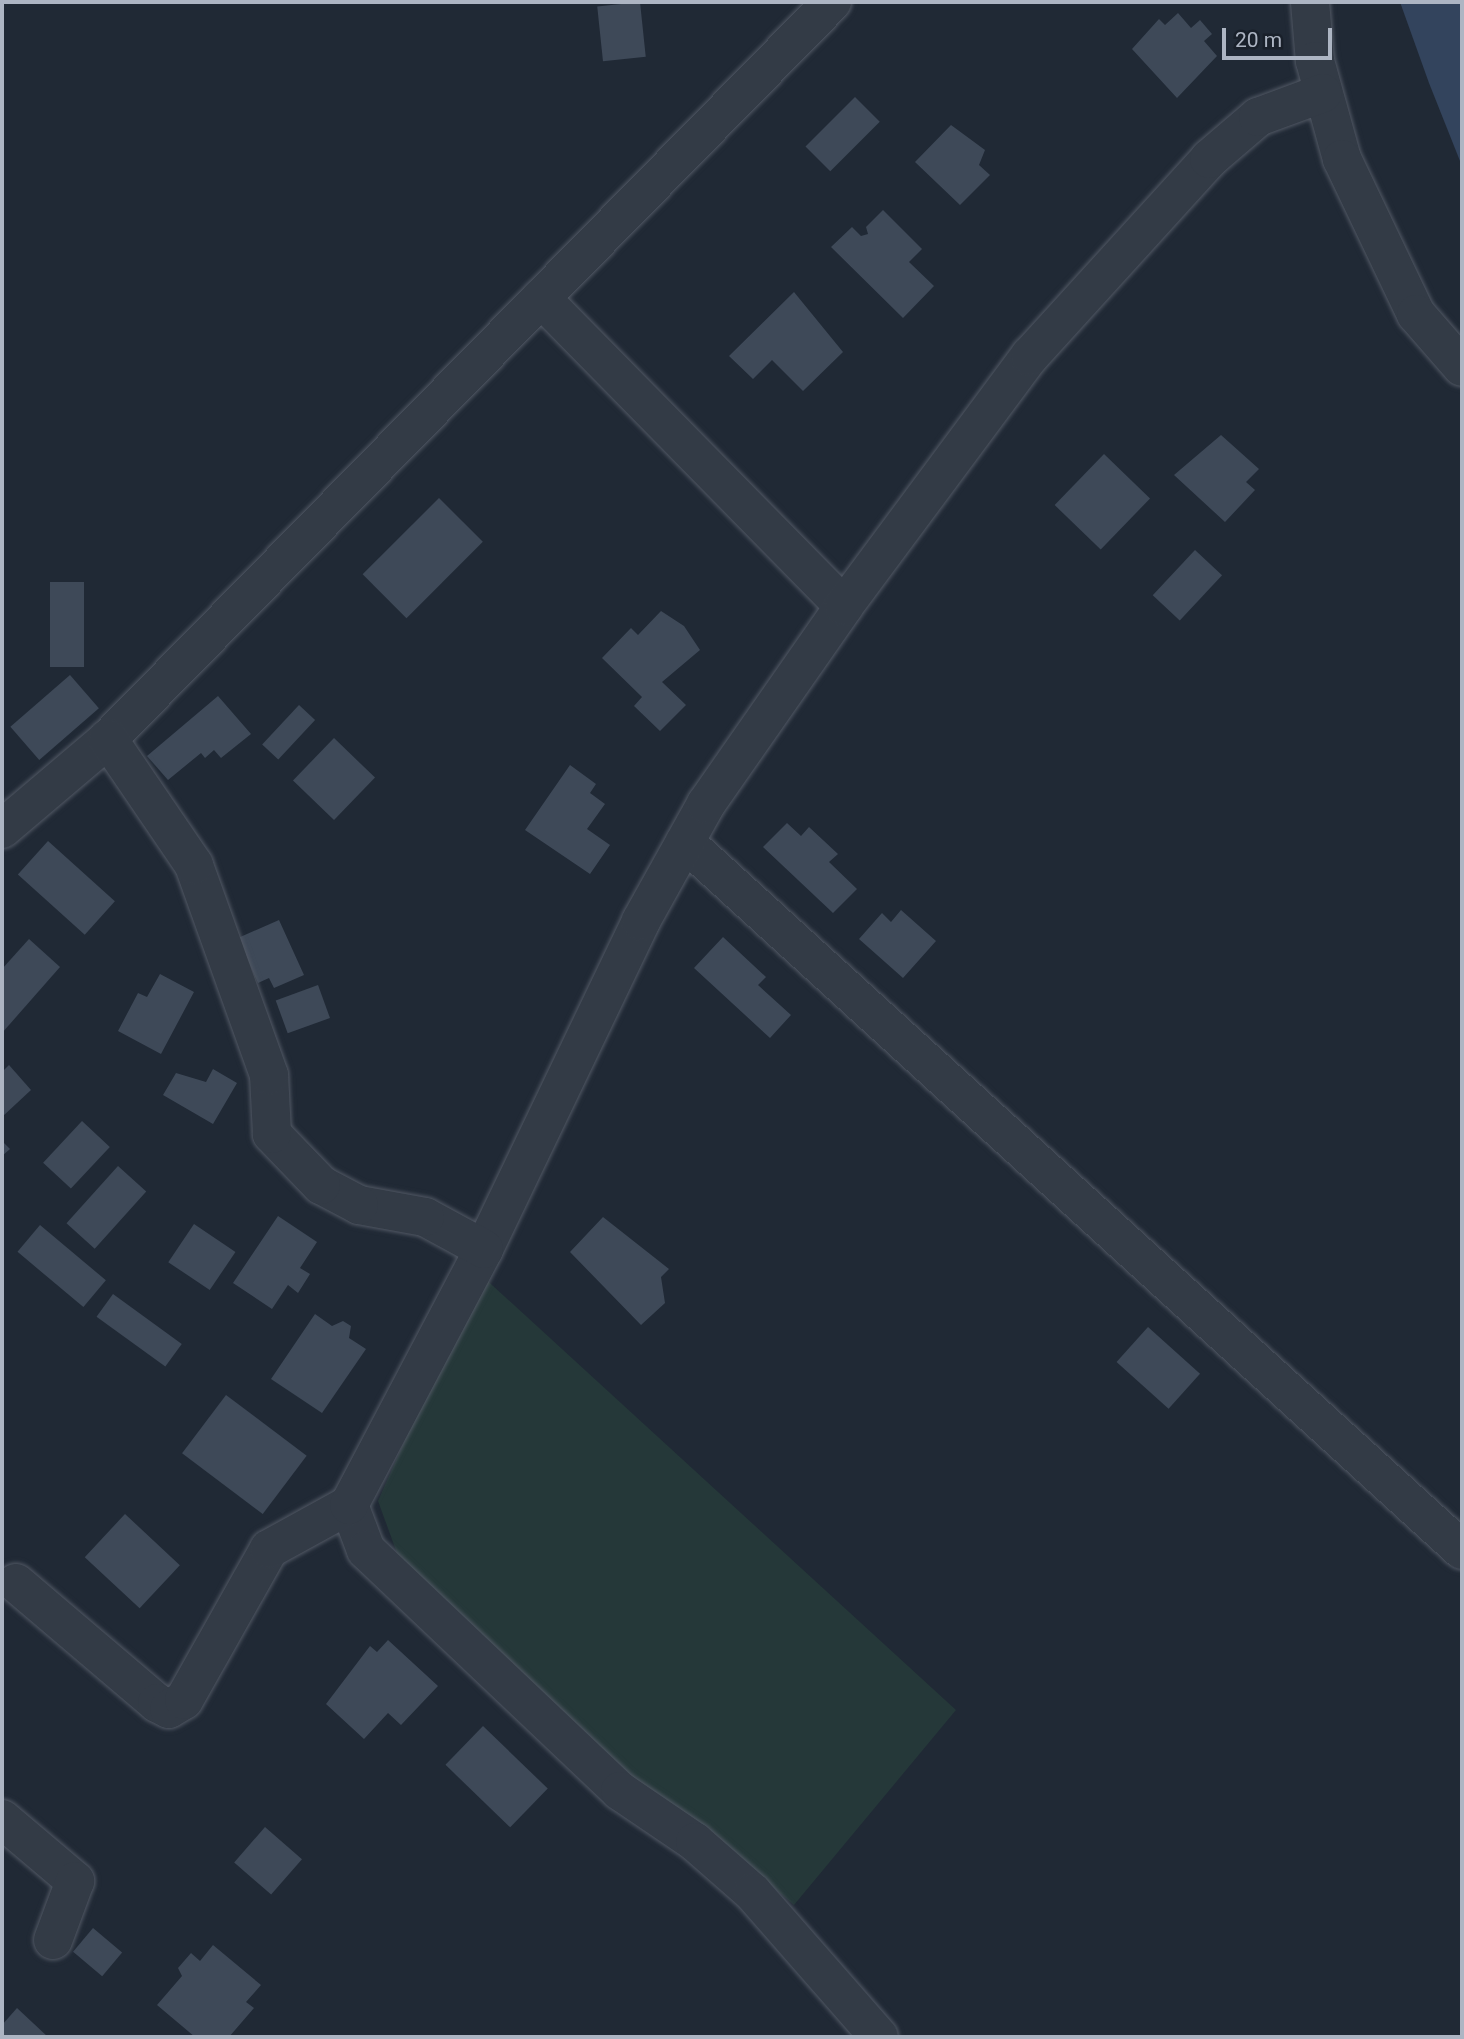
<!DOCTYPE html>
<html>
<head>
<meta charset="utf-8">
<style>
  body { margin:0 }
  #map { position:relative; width:1464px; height:2039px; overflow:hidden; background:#202935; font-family:Roboto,sans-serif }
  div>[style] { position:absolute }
  .green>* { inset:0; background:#253839 }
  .water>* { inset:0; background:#33445d }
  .building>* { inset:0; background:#3e4958; transform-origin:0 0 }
  .roads { filter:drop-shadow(0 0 2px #515864) drop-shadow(0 0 2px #515864) }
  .minor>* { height:38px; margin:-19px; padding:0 19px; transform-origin:19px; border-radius:19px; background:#333b46 }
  span { translate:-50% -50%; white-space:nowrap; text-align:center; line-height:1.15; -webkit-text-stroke:5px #19202a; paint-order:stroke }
  .frame { position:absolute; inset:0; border:4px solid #adb5c3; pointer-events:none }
  .scale { position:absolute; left:1222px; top:28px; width:110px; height:32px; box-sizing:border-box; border:4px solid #adb5c3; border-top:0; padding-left:9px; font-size:21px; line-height:24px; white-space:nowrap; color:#adb5c3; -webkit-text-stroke:5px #19202a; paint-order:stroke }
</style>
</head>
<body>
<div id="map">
  <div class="green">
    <div style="clip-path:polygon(479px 1273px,956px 1710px,794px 1905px,691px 1818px,647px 1801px,401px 1564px,378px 1501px)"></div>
  </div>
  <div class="water">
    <div style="clip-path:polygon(1400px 2px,1462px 2px,1462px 166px,1429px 83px)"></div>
  </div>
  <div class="building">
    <div style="left:640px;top:2px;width:55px;height:43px;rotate:84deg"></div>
    <div style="clip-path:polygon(1178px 13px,1191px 28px,1200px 20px,1212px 34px,1204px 41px,1217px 56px,1177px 98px,1132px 49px,1159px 19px,1165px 25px)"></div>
    <div style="left:855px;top:97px;width:35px;height:70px;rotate:45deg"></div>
    <div style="clip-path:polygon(951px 125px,985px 150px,979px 165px,990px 175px,960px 205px,915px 162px)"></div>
    <div style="clip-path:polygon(883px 210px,922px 249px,909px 262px,934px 286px,903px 318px,831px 247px,852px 227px,861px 236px,868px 234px,866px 227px)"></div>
    <div style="clip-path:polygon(794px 292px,843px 352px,803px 391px,772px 360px,753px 379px,729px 356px)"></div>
    <div style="clip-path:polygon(1221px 435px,1259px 469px,1246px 482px,1255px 490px,1225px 522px,1174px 475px)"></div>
    <div style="left:1104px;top:454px;width:64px;height:71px;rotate:44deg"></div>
    <div style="left:439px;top:498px;width:62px;height:108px;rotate:45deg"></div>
    <div style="left:1195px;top:550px;width:37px;height:62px;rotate:43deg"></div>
    <div style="left:50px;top:582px;width:34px;height:85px"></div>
    <div style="clip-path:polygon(661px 611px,684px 626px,700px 650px,662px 682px,686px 705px,660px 731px,634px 706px,642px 697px,602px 658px,631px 628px,638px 635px)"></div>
    <div style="left:70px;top:675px;width:44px;height:79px;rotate:49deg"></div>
    <div style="clip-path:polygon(218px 696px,251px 734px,221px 758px,214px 750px,205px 758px,201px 753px,168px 780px,147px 756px)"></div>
    <div style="left:299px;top:705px;width:22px;height:54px;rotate:43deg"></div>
    <div style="left:334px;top:738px;width:57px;height:59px;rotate:44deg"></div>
    <div style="clip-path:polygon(570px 765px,596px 784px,590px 793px,605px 804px,587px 829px,610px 845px,590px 874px,525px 830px)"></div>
    <div style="clip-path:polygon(787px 823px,801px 836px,809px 827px,838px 854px,829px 862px,857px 889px,833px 913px,763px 847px)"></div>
    <div style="left:48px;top:841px;width:90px;height:45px;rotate:42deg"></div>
    <div style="clip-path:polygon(901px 910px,936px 941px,903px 978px,859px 939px,882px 913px,891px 922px)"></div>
    <div style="clip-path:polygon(279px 920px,304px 975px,274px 988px,269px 978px,258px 983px,238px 938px)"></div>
    <div style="clip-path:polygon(723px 937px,766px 977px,758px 985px,791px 1015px,770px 1038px,694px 968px)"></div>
    <div style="clip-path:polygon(29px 939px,60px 967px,2px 1033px,2px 969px)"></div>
    <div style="clip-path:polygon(160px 974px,194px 992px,161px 1054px,118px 1031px,138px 993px,147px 997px)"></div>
    <div style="left:318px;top:985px;width:35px;height:45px;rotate:70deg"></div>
    <div style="clip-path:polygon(9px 1065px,31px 1090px,2px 1117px,2px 1072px)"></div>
    <div style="clip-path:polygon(213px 1069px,237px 1083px,213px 1124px,163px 1095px,176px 1073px,206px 1082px)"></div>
    <div style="left:82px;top:1121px;width:38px;height:57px;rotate:43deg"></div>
    <div style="clip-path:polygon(2px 1141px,10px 1149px,2px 1156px)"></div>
    <div style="left:118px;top:1166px;width:38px;height:77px;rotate:42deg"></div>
    <div style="clip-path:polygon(278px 1216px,317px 1242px,300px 1268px,310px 1274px,298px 1293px,288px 1285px,272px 1309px,233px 1283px)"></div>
    <div style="clip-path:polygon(603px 1217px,669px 1269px,661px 1277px,665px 1303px,641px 1325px,570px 1252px)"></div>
    <div style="left:194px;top:1224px;width:50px;height:46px;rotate:34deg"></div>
    <div style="left:40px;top:1225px;width:86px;height:35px;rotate:40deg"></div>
    <div style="left:113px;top:1294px;width:85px;height:28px;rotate:36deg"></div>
    <div style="clip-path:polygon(315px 1314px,332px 1326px,343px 1321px,351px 1326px,349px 1338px,366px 1349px,322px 1413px,271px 1379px)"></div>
    <div style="left:1148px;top:1327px;width:70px;height:47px;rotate:42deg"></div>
    <div style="left:226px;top:1395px;width:101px;height:73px;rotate:37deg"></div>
    <div style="left:125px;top:1514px;width:75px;height:59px;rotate:43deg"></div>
    <div style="clip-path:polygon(388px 1640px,438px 1686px,401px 1725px,388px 1713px,364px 1739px,326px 1704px,370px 1646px,377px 1652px)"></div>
    <div style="left:483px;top:1726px;width:90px;height:54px;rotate:44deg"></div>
    <div style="left:265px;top:1827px;width:49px;height:47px;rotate:41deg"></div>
    <div style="left:93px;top:1928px;width:38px;height:31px;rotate:40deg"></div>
    <div style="clip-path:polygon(213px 1945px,261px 1985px,246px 2002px,254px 2008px,229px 2037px,195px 2037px,157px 2005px,182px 1976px,178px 1968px,191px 1953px,200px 1961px)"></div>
    <div style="clip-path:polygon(17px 2008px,48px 2037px,2px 2037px,2px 2025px)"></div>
  </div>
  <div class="roads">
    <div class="minor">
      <div style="left:1310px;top:2px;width:59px;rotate:85.2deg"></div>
      <div style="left:1315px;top:61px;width:102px;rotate:74.6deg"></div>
      <div style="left:1342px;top:159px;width:172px;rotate:64.5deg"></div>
      <div style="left:1416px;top:314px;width:70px;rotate:49deg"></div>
      <div style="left:541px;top:298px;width:432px;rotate:45.5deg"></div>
      <div style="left:2px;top:829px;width:139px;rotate:-40.3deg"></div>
      <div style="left:108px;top:739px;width:1033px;rotate:-45.51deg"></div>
      <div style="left:685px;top:842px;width:1051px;rotate:42.34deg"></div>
      <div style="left:484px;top:1249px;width:364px;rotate:-64.4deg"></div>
      <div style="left:641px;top:921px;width:134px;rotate:-60.9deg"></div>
      <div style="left:706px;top:804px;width:241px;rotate:-55.1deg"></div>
      <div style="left:844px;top:606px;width:312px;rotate:-53.4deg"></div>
      <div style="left:1030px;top:356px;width:266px;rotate:-47.7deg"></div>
      <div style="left:1209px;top:159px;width:65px;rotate:-40.6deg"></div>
      <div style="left:1258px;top:117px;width:69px;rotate:-20.3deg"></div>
      <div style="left:349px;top:1505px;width:48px;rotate:69.3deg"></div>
      <div style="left:366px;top:1550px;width:350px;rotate:43.5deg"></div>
      <div style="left:620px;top:1791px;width:91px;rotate:34.2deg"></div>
      <div style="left:695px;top:1842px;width:77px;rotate:41.3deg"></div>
      <div style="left:753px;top:1893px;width:191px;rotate:48.8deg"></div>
      <div style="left:16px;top:1583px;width:185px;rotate:40.4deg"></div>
      <div style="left:157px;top:1703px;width:13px;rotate:27deg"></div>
      <div style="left:169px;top:1709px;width:17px;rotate:-31deg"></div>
      <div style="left:184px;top:1700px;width:173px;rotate:-60.6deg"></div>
      <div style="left:269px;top:1549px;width:91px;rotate:-28.8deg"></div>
      <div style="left:349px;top:1505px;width:289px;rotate:-62.2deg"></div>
      <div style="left:484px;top:1249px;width:67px;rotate:-151.5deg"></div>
      <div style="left:425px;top:1217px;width:67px;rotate:-169.7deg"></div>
      <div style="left:359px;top:1205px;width:43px;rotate:-152.2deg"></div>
      <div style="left:321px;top:1185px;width:71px;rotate:-133.9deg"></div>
      <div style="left:272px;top:1134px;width:59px;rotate:-92.9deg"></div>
      <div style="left:269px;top:1075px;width:223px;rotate:-109.7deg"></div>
      <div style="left:194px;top:865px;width:153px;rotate:-124.3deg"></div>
      <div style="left:2px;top:1819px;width:96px;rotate:40.3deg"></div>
      <div style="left:75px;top:1881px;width:63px;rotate:110.4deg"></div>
    </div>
  </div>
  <div class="frame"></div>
  <div class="scale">20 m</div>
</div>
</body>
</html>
